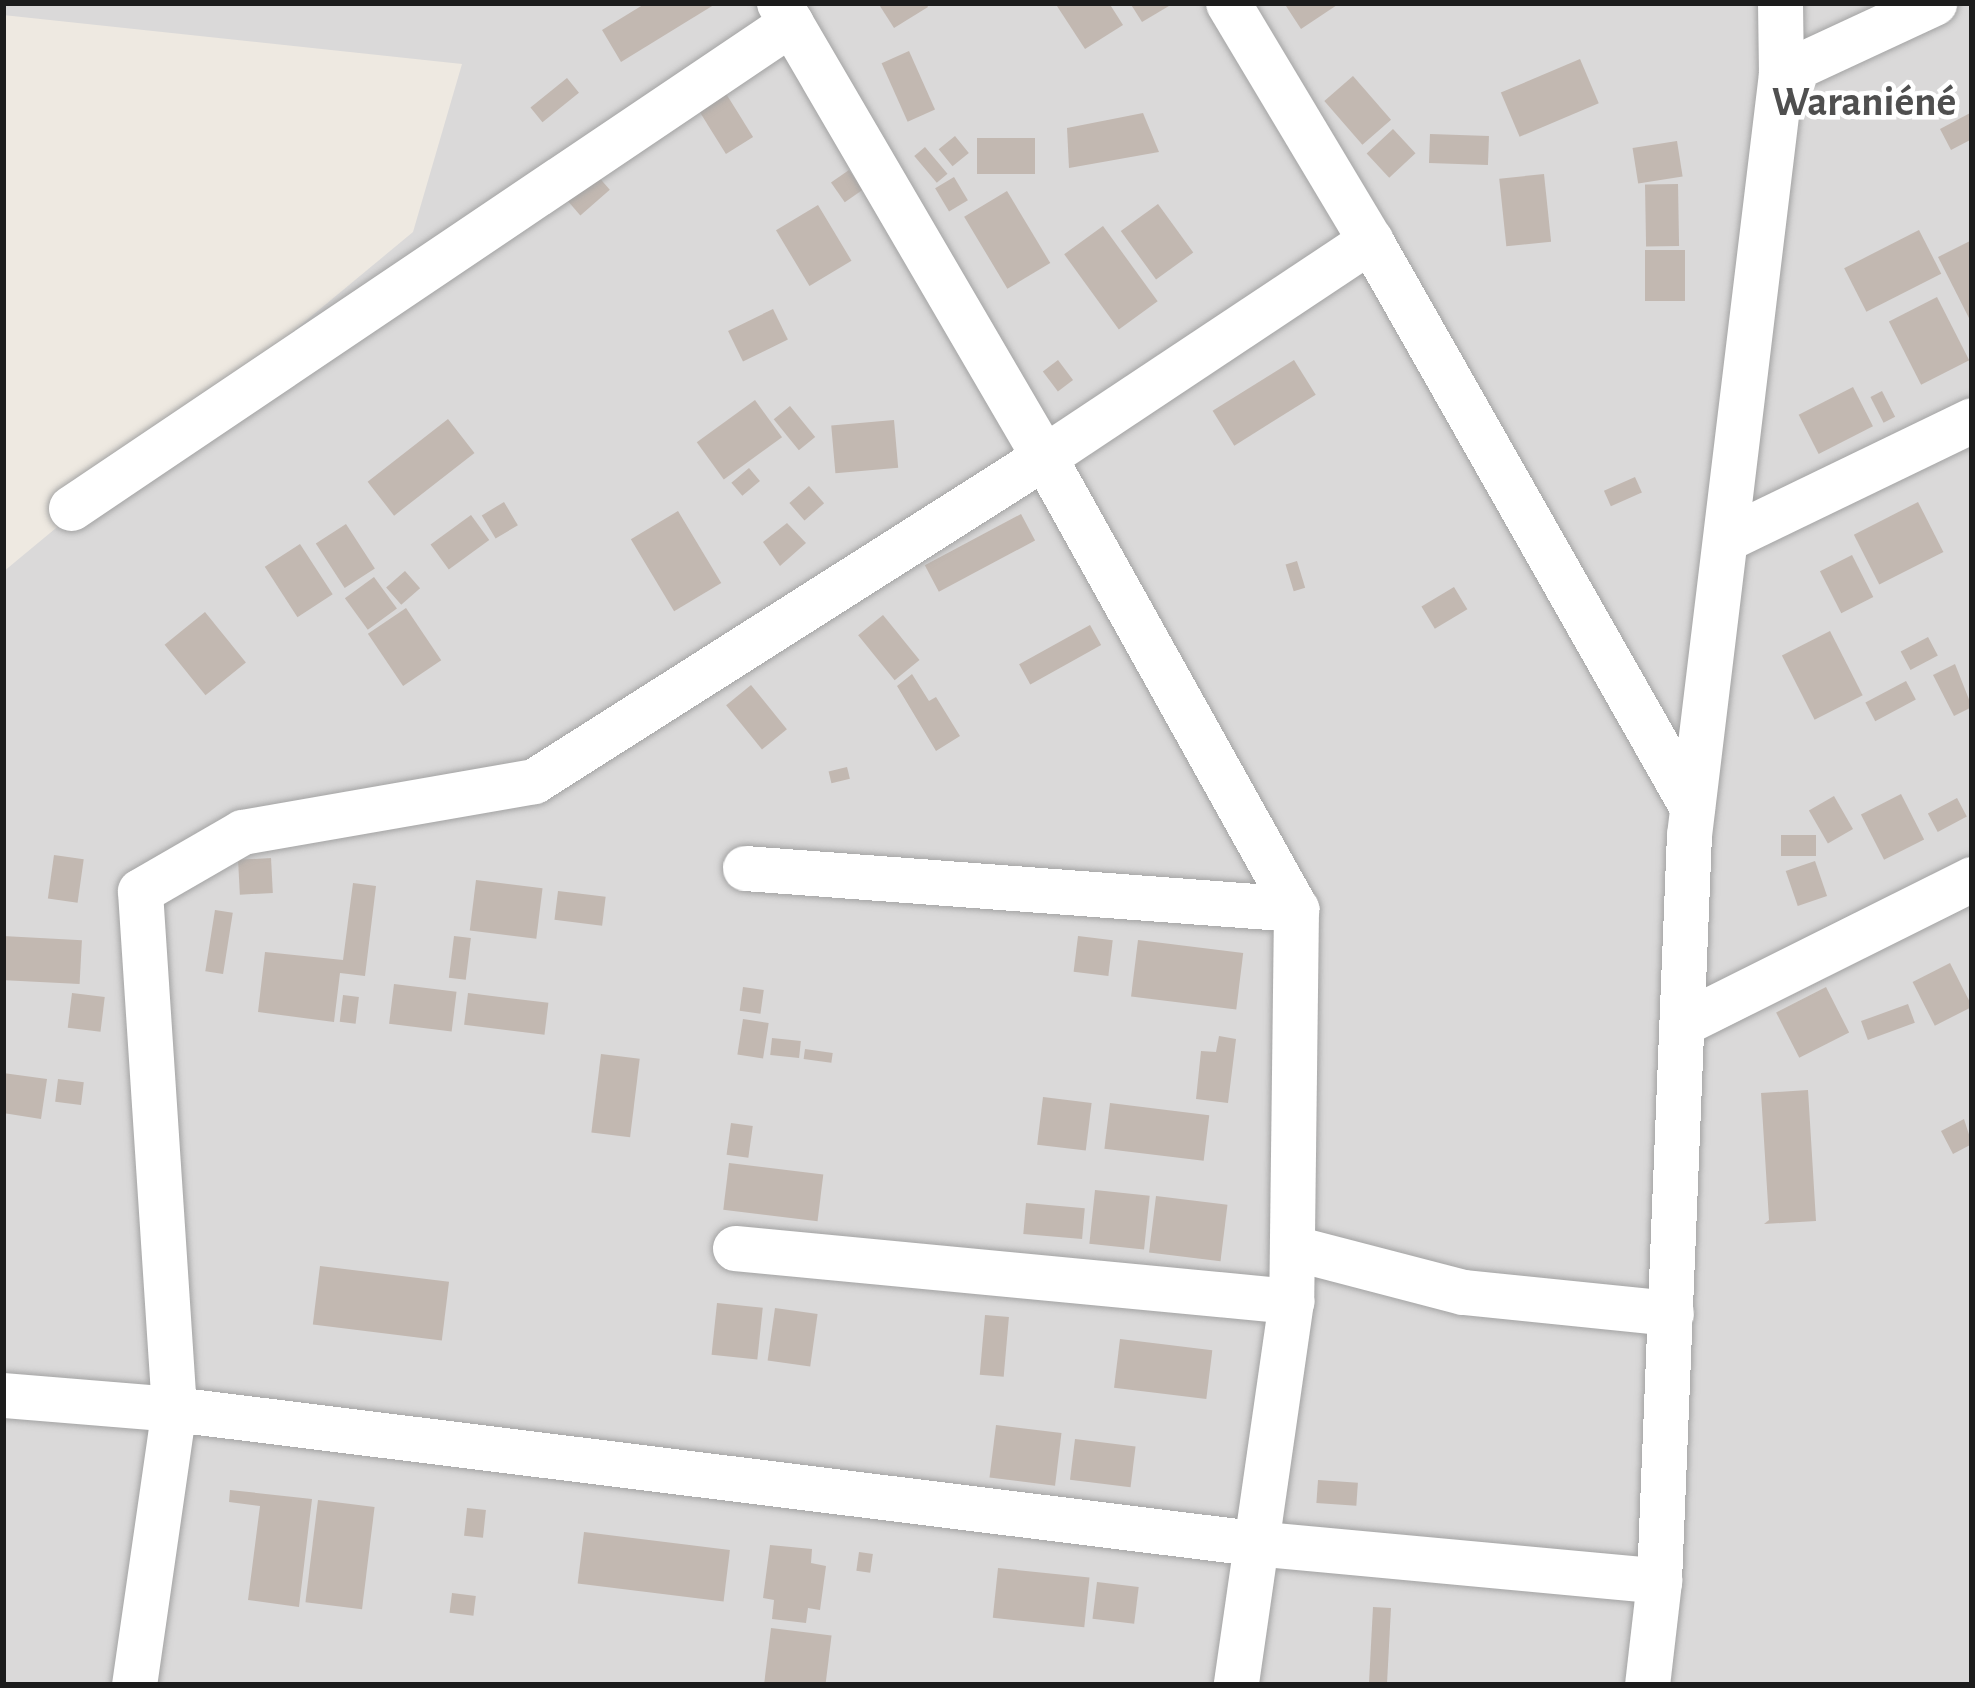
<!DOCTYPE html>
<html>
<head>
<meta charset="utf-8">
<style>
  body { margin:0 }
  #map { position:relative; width:1975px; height:1688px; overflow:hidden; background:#eee9e1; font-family:"Alegreya Sans",sans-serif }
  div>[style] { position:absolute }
  .residential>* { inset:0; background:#dad9d9 }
  .building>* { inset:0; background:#c2b8b1; transform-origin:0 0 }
  .roads { filter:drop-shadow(0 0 3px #a3a3a3) drop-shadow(0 0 3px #a3a3a3) }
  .minor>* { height:45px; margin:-22.5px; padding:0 22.5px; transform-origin:22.5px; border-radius:22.5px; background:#fff }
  span { translate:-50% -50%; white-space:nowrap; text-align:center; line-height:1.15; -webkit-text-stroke:9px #fff; paint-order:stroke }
  .quarter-label { font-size:42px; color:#4f4f4f; font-weight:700 }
  .frame { position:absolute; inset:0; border:6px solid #1c1c1c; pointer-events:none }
</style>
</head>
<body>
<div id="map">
  <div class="residential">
    <div style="clip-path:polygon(3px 3px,1972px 3px,1972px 1685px,3px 1685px,3px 572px,413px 232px,462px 64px,3px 15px)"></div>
  </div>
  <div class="building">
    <div style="clip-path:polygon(646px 3px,717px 3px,621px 62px,602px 30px)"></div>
    <div style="clip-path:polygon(878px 3px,926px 3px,928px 7px,894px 28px)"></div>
    <div style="clip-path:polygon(1055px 3px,1109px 3px,1123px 25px,1085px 49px)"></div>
    <div style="clip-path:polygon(1130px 3px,1174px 3px,1142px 22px)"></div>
    <div style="clip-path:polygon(1284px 3px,1340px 3px,1301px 29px)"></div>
    <div style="left:909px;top:51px;width:64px;height:30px;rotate:66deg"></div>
    <div style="left:1580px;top:59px;width:48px;height:86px;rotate:67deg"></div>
    <div style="left:1353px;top:76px;width:58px;height:38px;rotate:49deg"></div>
    <div style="left:567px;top:78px;width:19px;height:47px;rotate:51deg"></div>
    <div style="left:725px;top:92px;width:53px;height:32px;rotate:58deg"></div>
    <div style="clip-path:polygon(1972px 112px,1972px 139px,1951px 150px,1940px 129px)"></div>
    <div style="clip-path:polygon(1143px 113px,1159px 152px,1069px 168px,1067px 128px)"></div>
    <div style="left:1393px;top:129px;width:33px;height:36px;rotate:47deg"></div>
    <div style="left:1430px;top:134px;width:59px;height:29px;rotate:2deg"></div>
    <div style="left:955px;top:136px;width:22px;height:21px;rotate:51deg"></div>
    <div style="left:977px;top:138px;width:58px;height:36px"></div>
    <div style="left:1677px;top:141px;width:36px;height:45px;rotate:81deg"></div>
    <div style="left:925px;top:147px;width:35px;height:14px;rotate:50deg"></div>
    <div style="left:849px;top:170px;width:24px;height:22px;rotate:55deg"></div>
    <div style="left:596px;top:174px;width:21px;height:39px;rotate:49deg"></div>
    <div style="left:1544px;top:174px;width:68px;height:45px;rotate:84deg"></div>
    <div style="left:954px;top:177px;width:27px;height:22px;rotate:59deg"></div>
    <div style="left:1678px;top:184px;width:62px;height:33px;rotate:89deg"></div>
    <div style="left:1007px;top:191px;width:84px;height:50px;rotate:59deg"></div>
    <div style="left:1158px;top:204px;width:60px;height:46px;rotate:54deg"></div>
    <div style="left:818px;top:205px;width:65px;height:49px;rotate:59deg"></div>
    <div style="left:1103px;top:226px;width:93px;height:48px;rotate:54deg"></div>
    <div style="left:1919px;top:230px;width:49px;height:84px;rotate:63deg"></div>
    <div style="clip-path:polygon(1972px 240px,1972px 324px,1938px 257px)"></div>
    <div style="left:1645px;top:250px;width:40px;height:51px"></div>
    <div style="left:1937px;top:297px;width:71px;height:54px;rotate:63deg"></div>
    <div style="left:773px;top:309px;width:34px;height:50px;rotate:64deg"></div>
    <div style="left:1058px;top:360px;width:25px;height:19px;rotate:53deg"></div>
    <div style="left:1294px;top:360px;width:41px;height:96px;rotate:58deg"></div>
    <div style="left:1853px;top:387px;width:44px;height:61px;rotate:63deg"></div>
    <div style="left:1882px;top:391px;width:29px;height:13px;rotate:63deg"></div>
    <div style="left:755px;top:400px;width:46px;height:72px;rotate:54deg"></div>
    <div style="left:790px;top:406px;width:40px;height:21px;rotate:51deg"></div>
    <div style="left:448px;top:419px;width:43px;height:102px;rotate:52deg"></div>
    <div style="left:894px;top:420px;width:48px;height:63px;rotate:85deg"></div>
    <div style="left:749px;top:468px;width:17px;height:23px;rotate:50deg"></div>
    <div style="left:1635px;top:477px;width:17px;height:34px;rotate:66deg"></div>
    <div style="left:809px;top:486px;width:23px;height:26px;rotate:49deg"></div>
    <div style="left:504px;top:502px;width:27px;height:26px;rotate:59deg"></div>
    <div style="left:1918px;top:502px;width:56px;height:72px;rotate:63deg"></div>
    <div style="left:678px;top:511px;width:84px;height:55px;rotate:59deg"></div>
    <div style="left:1021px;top:514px;width:30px;height:109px;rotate:62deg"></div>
    <div style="left:471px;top:515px;width:31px;height:50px;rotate:54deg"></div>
    <div style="clip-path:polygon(787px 523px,806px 543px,780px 566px,763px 542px)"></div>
    <div style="left:346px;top:524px;width:53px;height:36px;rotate:57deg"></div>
    <div style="left:300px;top:544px;width:60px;height:42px;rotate:57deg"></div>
    <div style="left:1852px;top:555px;width:47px;height:36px;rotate:63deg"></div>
    <div style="left:1297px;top:561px;width:28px;height:12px;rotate:73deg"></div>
    <div style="left:405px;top:571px;width:23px;height:25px;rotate:49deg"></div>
    <div style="left:374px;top:577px;width:39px;height:36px;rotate:54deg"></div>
    <div style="left:1454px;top:587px;width:26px;height:38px;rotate:59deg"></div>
    <div style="left:406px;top:608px;width:63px;height:46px;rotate:56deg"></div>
    <div style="left:205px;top:612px;width:65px;height:52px;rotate:51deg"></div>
    <div style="left:883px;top:615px;width:58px;height:32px;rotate:51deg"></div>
    <div style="left:1090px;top:625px;width:23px;height:81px;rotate:61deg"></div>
    <div style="left:1830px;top:631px;width:72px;height:54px;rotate:63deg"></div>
    <div style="left:1928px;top:637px;width:21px;height:31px;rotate:62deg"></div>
    <div style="clip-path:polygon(1955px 664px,1972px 707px,1954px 716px,1933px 675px)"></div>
    <div style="clip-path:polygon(912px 674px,929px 701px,936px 697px,960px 736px,936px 751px,897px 686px)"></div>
    <div style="left:1906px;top:681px;width:21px;height:46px;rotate:62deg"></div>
    <div style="left:751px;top:685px;width:57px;height:32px;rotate:51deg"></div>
    <div style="left:847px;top:767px;width:12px;height:19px;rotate:76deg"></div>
    <div style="left:1901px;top:794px;width:51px;height:45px;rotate:63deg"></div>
    <div style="left:1834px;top:796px;width:38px;height:29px;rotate:60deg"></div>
    <div style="left:1957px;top:798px;width:21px;height:33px;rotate:62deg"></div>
    <div style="left:1781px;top:835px;width:35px;height:21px"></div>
    <div style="left:54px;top:855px;width:30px;height:44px;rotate:8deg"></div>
    <div style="left:271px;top:858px;width:35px;height:33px;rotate:87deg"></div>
    <div style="left:1815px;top:861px;width:37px;height:31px;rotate:71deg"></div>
    <div style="left:476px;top:880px;width:67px;height:51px;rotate:7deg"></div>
    <div style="clip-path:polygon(353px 883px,376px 886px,365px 976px,340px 973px,334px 1022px,258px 1012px,265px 952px,343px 960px)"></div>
    <div style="left:558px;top:891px;width:48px;height:29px;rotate:7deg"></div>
    <div style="left:215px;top:910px;width:18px;height:62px;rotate:9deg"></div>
    <div style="left:3px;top:936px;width:79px;height:44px;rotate:3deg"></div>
    <div style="left:454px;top:936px;width:17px;height:42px;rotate:7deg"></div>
    <div style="left:1078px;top:936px;width:35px;height:36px;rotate:7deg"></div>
    <div style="left:1138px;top:940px;width:106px;height:57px;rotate:7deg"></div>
    <div style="left:1950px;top:963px;width:49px;height:42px;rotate:63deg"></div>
    <div style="left:394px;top:984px;width:63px;height:40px;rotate:7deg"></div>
    <div style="left:743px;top:987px;width:21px;height:24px;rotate:8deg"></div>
    <div style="left:1826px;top:987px;width:51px;height:56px;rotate:63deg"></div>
    <div style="left:72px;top:993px;width:33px;height:35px;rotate:7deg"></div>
    <div style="left:468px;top:993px;width:81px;height:32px;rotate:7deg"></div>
    <div style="left:343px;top:995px;width:16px;height:27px;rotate:7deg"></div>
    <div style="left:1908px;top:1004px;width:20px;height:50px;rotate:70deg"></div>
    <div style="left:743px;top:1019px;width:26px;height:36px;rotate:9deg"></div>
    <div style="clip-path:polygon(1219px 1036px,1236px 1039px,1228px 1103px,1196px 1099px,1201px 1051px,1216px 1052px)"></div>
    <div style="left:772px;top:1038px;width:29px;height:17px;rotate:6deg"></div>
    <div style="left:805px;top:1049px;width:28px;height:10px;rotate:8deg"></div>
    <div style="left:601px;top:1054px;width:39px;height:79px;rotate:7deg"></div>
    <div style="clip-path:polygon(3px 1073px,47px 1079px,41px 1119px,3px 1113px)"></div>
    <div style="left:58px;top:1079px;width:26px;height:23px;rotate:7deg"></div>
    <div style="clip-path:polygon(1808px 1090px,1816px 1221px,1764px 1224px,1769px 1220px,1761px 1093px)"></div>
    <div style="left:1043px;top:1097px;width:49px;height:48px;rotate:7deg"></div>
    <div style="left:1110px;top:1103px;width:100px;height:46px;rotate:7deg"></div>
    <div style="clip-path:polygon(1964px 1119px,1972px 1144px,1953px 1154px,1941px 1131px)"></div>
    <div style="left:731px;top:1123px;width:22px;height:32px;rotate:8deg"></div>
    <div style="left:729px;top:1163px;width:95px;height:47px;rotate:7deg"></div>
    <div style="left:1095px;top:1190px;width:55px;height:54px;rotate:6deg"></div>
    <div style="left:1156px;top:1196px;width:72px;height:57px;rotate:7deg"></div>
    <div style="left:1026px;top:1203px;width:59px;height:31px;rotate:5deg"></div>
    <div style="left:320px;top:1266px;width:130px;height:59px;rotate:7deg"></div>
    <div style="left:717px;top:1303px;width:46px;height:52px;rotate:6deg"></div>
    <div style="left:775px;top:1308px;width:43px;height:53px;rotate:8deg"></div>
    <div style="left:985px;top:1315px;width:24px;height:60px;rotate:5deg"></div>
    <div style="left:1120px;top:1339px;width:93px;height:49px;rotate:7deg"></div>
    <div style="left:996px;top:1425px;width:66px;height:53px;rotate:7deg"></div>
    <div style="left:1075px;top:1439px;width:61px;height:41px;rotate:7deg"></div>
    <div style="left:1318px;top:1480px;width:40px;height:23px;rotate:4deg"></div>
    <div style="clip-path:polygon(230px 1490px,312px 1499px,299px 1607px,248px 1600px,260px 1506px,229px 1502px)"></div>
    <div style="left:318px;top:1500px;width:57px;height:103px;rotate:7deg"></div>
    <div style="left:467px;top:1508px;width:19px;height:28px;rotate:6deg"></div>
    <div style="left:584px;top:1532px;width:147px;height:52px;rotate:7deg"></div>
    <div style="clip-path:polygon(770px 1545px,812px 1549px,811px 1563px,826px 1566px,820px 1610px,808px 1608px,806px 1623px,772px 1619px,774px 1600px,763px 1598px)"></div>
    <div style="left:859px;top:1552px;width:14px;height:19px;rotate:8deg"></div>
    <div style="left:998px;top:1568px;width:92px;height:50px;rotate:6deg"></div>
    <div style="left:1097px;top:1582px;width:42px;height:37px;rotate:7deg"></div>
    <div style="left:452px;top:1593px;width:24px;height:20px;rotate:7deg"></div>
    <div style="left:1373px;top:1607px;width:18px;height:78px;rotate:3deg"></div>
    <div style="left:771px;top:1628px;width:61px;height:57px;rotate:7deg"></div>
  </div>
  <div class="roads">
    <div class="minor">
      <div style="left:779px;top:3px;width:526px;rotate:59.73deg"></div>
      <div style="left:1044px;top:457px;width:518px;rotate:60.86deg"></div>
      <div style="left:1296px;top:909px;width:392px;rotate:90.7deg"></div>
      <div style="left:1291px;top:1301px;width:388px;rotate:98.2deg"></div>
      <div style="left:1228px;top:3px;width:276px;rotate:59.1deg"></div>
      <div style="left:1370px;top:240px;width:652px;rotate:60.41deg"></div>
      <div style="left:1781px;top:74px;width:169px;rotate:-24.9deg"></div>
      <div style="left:71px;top:508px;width:868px;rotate:-33.96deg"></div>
      <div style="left:1728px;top:538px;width:271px;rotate:-25.8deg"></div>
      <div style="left:745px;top:868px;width:553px;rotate:4.26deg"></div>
      <div style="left:1685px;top:1022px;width:321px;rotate:-26.5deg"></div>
      <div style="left:735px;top:1248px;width:559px;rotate:5.45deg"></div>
      <div style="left:1294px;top:1248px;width:175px;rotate:14.6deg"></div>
      <div style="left:1463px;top:1292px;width:209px;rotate:5.8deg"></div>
      <div style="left:3px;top:1395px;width:172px;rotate:4.7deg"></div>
      <div style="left:174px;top:1409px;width:1087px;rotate:7.08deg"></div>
      <div style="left:1253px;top:1543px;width:408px;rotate:5.3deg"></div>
      <div style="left:134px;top:1685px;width:279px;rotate:-81.8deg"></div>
      <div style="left:174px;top:1409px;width:519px;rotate:-93.76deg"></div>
      <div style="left:140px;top:891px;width:118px;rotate:-30deg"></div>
      <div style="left:242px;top:832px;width:296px;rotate:-9.9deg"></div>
      <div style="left:534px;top:781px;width:604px;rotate:-32.43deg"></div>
      <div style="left:1044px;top:457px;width:392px;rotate:-33.6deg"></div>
      <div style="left:1647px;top:1685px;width:105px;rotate:-83.4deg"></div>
      <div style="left:1659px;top:1581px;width:747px;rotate:-87.7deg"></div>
      <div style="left:1689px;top:835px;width:767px;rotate:-83.11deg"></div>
      <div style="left:1781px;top:74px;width:71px;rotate:-90.8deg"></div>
    </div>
  </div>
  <div class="quarter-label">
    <span style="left:1864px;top:102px">Waraniéné</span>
  </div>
  <div class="frame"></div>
</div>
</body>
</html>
